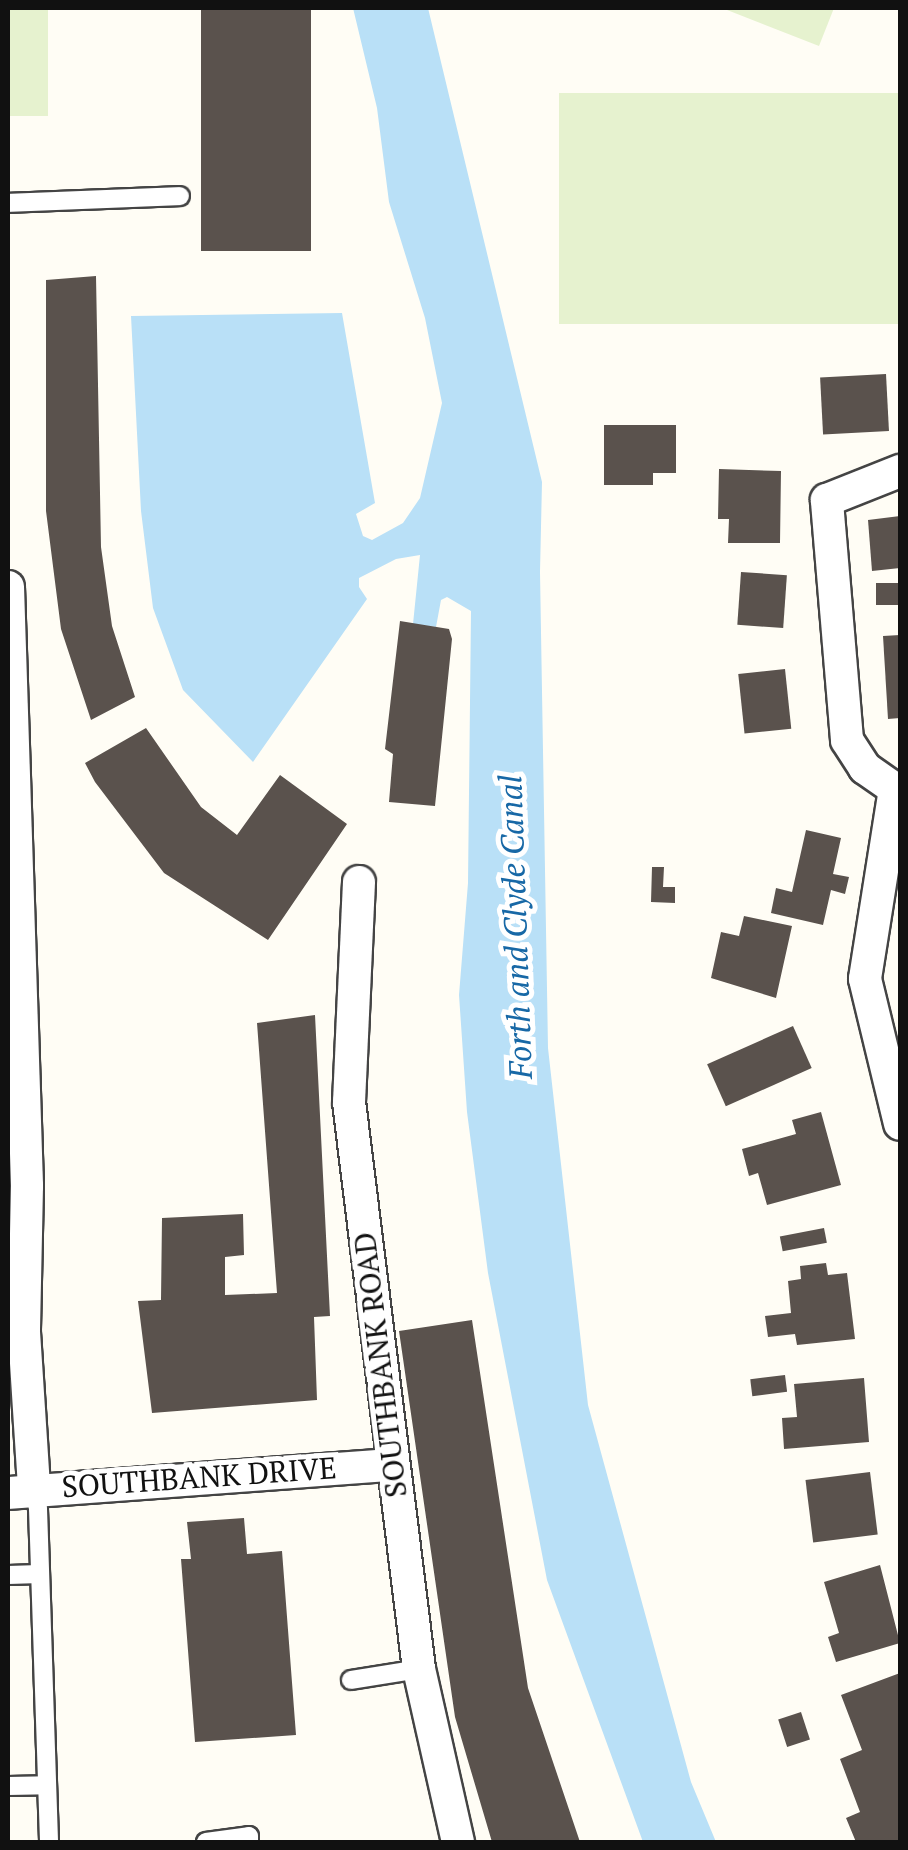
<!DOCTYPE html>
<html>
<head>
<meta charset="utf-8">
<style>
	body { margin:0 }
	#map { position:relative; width:908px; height:1850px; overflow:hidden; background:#fffdf5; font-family:"PT Serif",serif }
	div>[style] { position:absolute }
	.pitch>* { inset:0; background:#e6f2cf; transform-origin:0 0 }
	.water>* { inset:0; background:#b9e0f7 }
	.building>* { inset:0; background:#5a524d; transform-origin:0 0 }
	.roads { filter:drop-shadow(2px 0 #444) drop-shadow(-2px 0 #444) drop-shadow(0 2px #444) drop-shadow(0 -2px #444) }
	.lane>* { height:18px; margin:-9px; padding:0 9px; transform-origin:9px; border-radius:9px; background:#fff }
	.street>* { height:32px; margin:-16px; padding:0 16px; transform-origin:16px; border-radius:16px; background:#fff }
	span { translate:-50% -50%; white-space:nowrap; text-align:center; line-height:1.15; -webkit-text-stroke:10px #fff; paint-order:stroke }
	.street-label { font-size:30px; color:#111 }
	.water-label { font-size:32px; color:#1768a6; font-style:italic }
	.frame { position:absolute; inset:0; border:10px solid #111; pointer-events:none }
</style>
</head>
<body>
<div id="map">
	<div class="pitch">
		<div style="left:8px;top:8px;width:40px;height:108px"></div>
		<div style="clip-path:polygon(722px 8px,834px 8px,819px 46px)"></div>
		<div style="left:900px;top:93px;width:231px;height:341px;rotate:90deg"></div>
	</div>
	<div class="water">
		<div style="clip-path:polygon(353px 8px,428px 8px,542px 482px,540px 572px,548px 1048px,588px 1405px,691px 1782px,716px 1842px,643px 1842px,547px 1580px,488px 1273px,467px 1112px,459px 995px,468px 883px,471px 611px,447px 597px,441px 600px,436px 627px,413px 624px,420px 555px,396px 559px,359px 578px,359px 587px,367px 599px,253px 762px,183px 690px,153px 608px,141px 511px,131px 316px,342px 313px,375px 503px,356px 514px,363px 536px,372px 540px,403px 523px,420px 498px,442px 403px,425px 318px,389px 202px,377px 108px)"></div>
	</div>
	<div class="building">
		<div style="left:201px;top:8px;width:110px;height:243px"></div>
		<div style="clip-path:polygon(96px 276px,101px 547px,112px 626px,135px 697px,91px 720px,61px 629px,46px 511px,46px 280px)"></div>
		<div style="left:886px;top:374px;width:57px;height:66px;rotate:87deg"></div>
		<div style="clip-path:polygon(604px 425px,676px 425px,676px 473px,653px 473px,653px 485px,604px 485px)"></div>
		<div style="clip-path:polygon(719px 469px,781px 471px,780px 543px,728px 543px,729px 519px,718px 519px)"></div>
		<div style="clip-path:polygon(900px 516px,900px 568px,872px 571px,868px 520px)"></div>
		<div style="left:741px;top:572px;width:46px;height:53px;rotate:4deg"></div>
		<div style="left:900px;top:583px;width:22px;height:24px;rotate:90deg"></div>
		<div style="clip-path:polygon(400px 621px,449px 629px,452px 639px,435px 806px,389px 802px,393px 754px,385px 749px)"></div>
		<div style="clip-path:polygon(900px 635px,900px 718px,888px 719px,883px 636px)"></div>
		<div style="left:785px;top:669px;width:60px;height:47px;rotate:84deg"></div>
		<div style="clip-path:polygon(146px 728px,201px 807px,237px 835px,280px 775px,347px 824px,268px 940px,164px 873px,95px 782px,85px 763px)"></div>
		<div style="clip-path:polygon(806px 830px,841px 838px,833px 874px,849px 877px,845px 894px,831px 890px,823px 925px,771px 913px,776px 888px,792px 892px)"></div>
		<div style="clip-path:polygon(652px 867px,664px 867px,663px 887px,675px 887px,675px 903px,651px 902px)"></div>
		<div style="clip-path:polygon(744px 916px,792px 926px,776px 998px,711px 978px,721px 932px,739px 936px)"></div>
		<div style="clip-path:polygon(315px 1015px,330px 1316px,314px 1317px,317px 1400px,152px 1413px,138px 1301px,161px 1300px,162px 1218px,243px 1214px,244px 1255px,225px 1257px,225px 1295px,277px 1293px,257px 1023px)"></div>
		<div style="left:793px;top:1026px;width:46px;height:94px;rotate:66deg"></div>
		<div style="clip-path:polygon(821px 1112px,841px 1185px,767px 1205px,758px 1173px,749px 1176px,742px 1149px,796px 1134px,792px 1120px)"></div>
		<div style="left:824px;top:1228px;width:15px;height:45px;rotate:79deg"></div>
		<div style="clip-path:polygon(826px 1263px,828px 1275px,847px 1273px,855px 1339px,797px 1345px,795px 1334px,768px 1337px,765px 1316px,791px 1313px,788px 1281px,801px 1279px,800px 1266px)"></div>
		<div style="clip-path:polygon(472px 1320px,528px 1688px,580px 1842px,492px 1842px,455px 1717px,399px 1331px)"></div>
		<div style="left:785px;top:1375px;width:17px;height:35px;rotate:83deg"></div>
		<div style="clip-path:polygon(864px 1378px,869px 1442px,784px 1449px,782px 1418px,797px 1417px,794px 1384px)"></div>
		<div style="left:870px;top:1472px;width:63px;height:65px;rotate:83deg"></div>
		<div style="clip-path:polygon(244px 1518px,247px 1554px,282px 1551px,296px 1735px,195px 1742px,181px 1559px,191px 1559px,187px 1522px)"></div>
		<div style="clip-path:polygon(880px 1565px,900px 1643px,836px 1662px,828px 1637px,839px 1633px,824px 1582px)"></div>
		<div style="clip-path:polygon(900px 1673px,900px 1842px,856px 1842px,846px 1818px,860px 1812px,840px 1759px,862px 1750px,841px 1695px)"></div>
		<div style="left:801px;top:1712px;width:29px;height:24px;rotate:72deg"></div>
	</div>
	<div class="roads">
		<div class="lane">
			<div style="left:8px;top:203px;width:172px;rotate:-2.3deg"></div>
			<div style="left:34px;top:1488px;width:21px;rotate:79deg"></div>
			<div style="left:38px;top:1509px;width:333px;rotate:88.1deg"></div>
			<div style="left:8px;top:1575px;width:32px;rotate:-2deg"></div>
			<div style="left:351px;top:1680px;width:69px;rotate:-9.2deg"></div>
			<div style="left:8px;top:1786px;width:39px;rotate:-1deg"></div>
			<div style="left:206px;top:1842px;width:43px;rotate:-7.9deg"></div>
			<div style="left:249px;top:1836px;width:6px;rotate:90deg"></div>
		</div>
		<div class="street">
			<div style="left:8px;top:587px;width:599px;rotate:88.18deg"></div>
			<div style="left:27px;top:1186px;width:146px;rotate:91.2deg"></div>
			<div style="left:24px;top:1332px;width:156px;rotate:86.3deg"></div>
			<div style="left:895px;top:789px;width:37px;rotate:-145deg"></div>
			<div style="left:865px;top:768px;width:33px;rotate:-123deg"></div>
			<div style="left:847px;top:740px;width:241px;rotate:-94.8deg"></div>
			<div style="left:827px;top:500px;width:79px;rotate:-21.7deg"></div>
			<div style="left:895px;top:789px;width:192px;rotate:99deg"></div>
			<div style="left:865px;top:979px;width:149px;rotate:76.4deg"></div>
			<div style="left:359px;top:882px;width:220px;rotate:92.6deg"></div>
			<div style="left:349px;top:1102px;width:571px;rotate:82.96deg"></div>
			<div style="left:419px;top:1669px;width:177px;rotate:77.3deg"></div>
			<div style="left:8px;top:1493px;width:385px;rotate:-4.2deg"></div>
		</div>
	</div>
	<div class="street-label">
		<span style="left:380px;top:1365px;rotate:-97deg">SOUTHBANK ROAD</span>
		<span style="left:199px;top:1477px;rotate:-4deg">SOUTHBANK DRIVE</span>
	</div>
	<div class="water-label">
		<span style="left:515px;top:927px;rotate:-92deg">Forth and Clyde Canal</span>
	</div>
	<div class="frame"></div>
</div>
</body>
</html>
